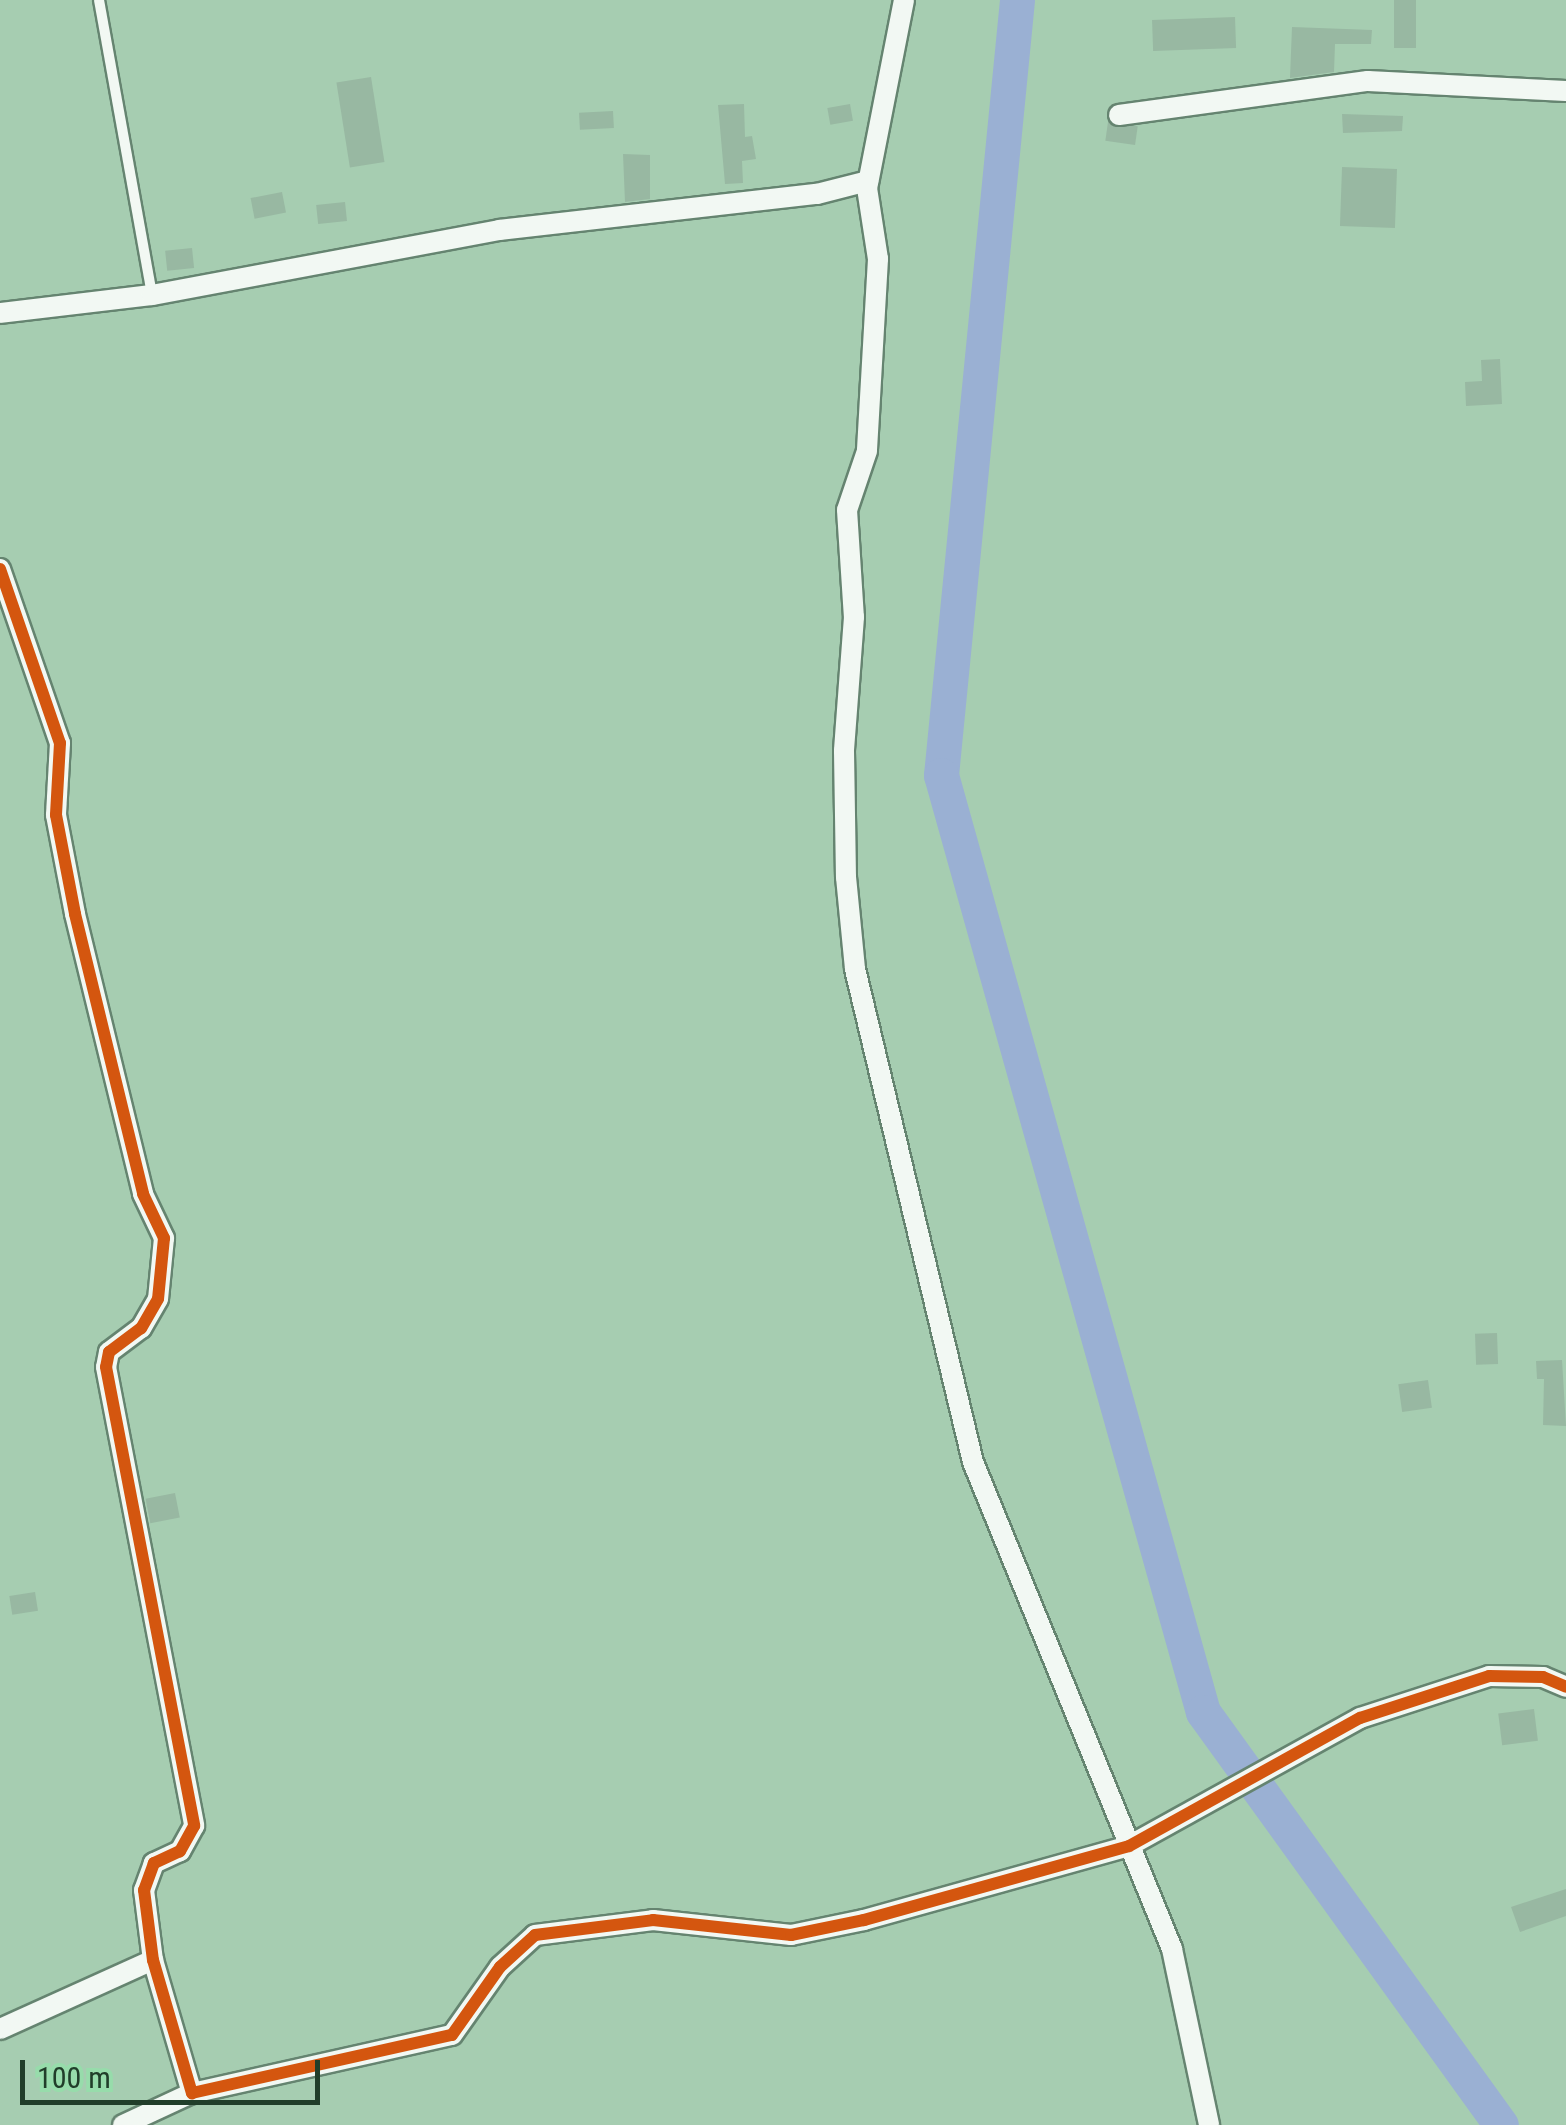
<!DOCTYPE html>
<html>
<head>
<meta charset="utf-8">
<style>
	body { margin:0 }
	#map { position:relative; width:1566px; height:2125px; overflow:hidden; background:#a6cdb1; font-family:"Roboto Condensed",sans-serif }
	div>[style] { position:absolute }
	.river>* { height:35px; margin:-17.5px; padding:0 17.5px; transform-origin:17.5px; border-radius:17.5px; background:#9ab0d3 }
	.building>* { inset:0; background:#98b8a2; transform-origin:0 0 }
	.roads { filter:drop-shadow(2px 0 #658470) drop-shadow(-2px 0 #658470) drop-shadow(0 2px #658470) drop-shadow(0 -2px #658470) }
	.service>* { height:10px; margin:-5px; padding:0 5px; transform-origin:5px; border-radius:5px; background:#f2f8f3 }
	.minor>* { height:20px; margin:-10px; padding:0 10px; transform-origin:10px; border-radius:10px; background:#f2f8f3 }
	.cycleway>* { height:12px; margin:-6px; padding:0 6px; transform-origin:6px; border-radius:6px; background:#d4560f }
	span { translate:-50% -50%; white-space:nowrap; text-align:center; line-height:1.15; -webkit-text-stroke:10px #97dcab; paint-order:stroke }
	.scale { position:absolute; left:20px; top:2060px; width:300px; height:45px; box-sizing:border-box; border:5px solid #213e2a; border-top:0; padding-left:12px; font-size:30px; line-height:35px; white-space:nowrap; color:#213e2a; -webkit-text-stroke:8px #97dcab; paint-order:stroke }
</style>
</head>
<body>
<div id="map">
	<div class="river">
		<div style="left:1017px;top:0;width:779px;rotate:95.6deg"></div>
		<div style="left:941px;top:775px;width:973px;rotate:74.38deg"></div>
		<div style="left:1203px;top:1712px;width:509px;rotate:54.19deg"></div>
	</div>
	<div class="building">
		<div style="left:1394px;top:0;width:22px;height:48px"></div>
		<div style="left:1235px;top:17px;width:31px;height:83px;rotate:88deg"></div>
		<div style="clip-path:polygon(1292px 27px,1372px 30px,1371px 44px,1335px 44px,1334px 72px,1290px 78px)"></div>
		<div style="left:371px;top:77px;width:86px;height:35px;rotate:81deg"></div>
		<div style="clip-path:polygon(744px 104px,745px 137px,752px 136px,756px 159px,742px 161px,743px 183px,725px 184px,718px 105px)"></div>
		<div style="left:850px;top:104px;width:17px;height:23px;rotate:80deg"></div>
		<div style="left:613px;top:111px;width:17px;height:34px;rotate:87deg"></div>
		<div style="clip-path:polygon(1342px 114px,1403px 116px,1402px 131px,1343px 133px)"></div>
		<div style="left:1108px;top:122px;width:30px;height:19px;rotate:8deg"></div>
		<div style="clip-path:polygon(623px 154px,650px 155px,650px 199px,625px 202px)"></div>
		<div style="left:1397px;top:169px;width:59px;height:55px;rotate:92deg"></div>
		<div style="left:282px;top:192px;width:21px;height:32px;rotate:79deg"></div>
		<div style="left:345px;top:202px;width:19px;height:29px;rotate:84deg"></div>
		<div style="left:192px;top:248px;width:20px;height:27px;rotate:84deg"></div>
		<div style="clip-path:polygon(1500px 359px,1502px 404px,1466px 406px,1465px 382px,1482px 381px,1481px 360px)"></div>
		<div style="left:1497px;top:1333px;width:31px;height:22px;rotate:88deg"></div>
		<div style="clip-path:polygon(1562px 1360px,1566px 1426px,1543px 1425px,1544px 1379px,1537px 1379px,1536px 1361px)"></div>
		<div style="left:1428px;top:1380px;width:28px;height:30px;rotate:82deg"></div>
		<div style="left:175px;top:1493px;width:25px;height:30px;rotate:79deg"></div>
		<div style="left:35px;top:1592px;width:19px;height:26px;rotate:81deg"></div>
		<div style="left:1534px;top:1709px;width:32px;height:36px;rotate:83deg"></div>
		<div style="clip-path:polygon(1566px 1889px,1566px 1916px,1520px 1932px,1511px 1907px)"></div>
	</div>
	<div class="roads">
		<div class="service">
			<div style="left:99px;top:0;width:299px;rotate:79.8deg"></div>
		</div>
		<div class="minor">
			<div style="left:904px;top:0;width:192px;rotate:101.1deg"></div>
			<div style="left:867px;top:188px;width:72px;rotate:81.2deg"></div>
			<div style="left:878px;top:259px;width:192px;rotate:93.3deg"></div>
			<div style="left:867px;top:451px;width:62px;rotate:108.7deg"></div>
			<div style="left:847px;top:510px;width:107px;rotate:86.3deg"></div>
			<div style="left:854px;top:617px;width:134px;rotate:94.3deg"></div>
			<div style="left:844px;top:751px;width:126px;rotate:89.1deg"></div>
			<div style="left:846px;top:877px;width:92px;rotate:84.4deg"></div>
			<div style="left:855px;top:969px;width:507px;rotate:76.54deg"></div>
			<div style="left:973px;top:1462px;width:526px;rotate:67.77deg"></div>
			<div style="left:1172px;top:1949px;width:180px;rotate:78.1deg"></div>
			<div style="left:1119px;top:115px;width:251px;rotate:-7.8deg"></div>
			<div style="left:1368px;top:81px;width:198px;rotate:2.9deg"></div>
			<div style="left:0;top:313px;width:153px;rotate:-6.8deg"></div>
			<div style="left:152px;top:295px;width:353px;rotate:-10.6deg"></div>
			<div style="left:499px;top:230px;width:320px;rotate:-6.5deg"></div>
			<div style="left:817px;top:194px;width:53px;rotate:-14.3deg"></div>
			<div style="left:0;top:569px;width:184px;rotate:71deg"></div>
			<div style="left:60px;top:743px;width:72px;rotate:93.2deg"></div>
			<div style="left:56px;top:815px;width:101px;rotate:79.1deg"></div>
			<div style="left:75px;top:914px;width:288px;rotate:76.3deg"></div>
			<div style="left:143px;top:1194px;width:49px;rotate:64.5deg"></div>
			<div style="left:164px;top:1238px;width:61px;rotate:95.6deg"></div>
			<div style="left:158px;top:1299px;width:34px;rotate:120deg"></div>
			<div style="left:141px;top:1328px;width:40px;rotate:143deg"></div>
			<div style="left:109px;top:1352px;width:15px;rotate:101deg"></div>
			<div style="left:106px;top:1367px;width:467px;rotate:79.1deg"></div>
			<div style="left:194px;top:1826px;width:29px;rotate:119deg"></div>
			<div style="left:180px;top:1851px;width:29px;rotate:155deg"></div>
			<div style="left:154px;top:1863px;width:29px;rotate:110deg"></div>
			<div style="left:144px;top:1890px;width:71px;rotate:82.7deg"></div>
			<div style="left:153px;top:1960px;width:139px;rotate:73.7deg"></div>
			<div style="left:192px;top:2093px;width:266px;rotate:-12.6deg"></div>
			<div style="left:452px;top:2035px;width:83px;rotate:-54.8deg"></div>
			<div style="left:500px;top:1967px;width:47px;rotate:-42.4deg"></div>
			<div style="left:535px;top:1935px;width:119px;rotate:-7.2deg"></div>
			<div style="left:653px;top:1920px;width:139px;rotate:6.2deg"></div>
			<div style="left:791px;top:1935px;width:75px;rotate:-11.6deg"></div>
			<div style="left:864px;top:1920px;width:275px;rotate:-15.6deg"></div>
			<div style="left:1129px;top:1846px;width:264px;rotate:-29deg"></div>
			<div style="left:1360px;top:1718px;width:136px;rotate:-18deg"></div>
			<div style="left:1489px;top:1676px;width:54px;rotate:1.1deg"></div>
			<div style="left:1543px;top:1677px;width:25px;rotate:23deg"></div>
			<div style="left:0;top:2029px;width:168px;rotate:-24.3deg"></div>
			<div style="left:123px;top:2125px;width:76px;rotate:-24.9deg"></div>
		</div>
	</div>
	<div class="cycleway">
		<div style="left:0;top:569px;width:184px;rotate:71deg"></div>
		<div style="left:60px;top:743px;width:72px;rotate:93.2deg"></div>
		<div style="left:56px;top:815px;width:101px;rotate:79.1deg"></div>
		<div style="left:75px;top:914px;width:288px;rotate:76.3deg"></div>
		<div style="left:143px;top:1194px;width:49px;rotate:64.5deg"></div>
		<div style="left:164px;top:1238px;width:61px;rotate:95.6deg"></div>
		<div style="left:158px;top:1299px;width:34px;rotate:120deg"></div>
		<div style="left:141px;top:1328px;width:40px;rotate:143deg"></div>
		<div style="left:109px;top:1352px;width:15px;rotate:101deg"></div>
		<div style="left:106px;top:1367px;width:467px;rotate:79.1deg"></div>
		<div style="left:194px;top:1826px;width:29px;rotate:119deg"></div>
		<div style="left:180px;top:1851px;width:29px;rotate:155deg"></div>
		<div style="left:154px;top:1863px;width:29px;rotate:110deg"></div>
		<div style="left:144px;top:1890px;width:71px;rotate:82.7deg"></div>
		<div style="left:153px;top:1960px;width:139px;rotate:73.7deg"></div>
		<div style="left:192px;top:2093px;width:266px;rotate:-12.6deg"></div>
		<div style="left:452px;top:2035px;width:83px;rotate:-54.8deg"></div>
		<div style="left:500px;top:1967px;width:47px;rotate:-42.4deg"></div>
		<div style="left:535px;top:1935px;width:119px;rotate:-7.2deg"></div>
		<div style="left:653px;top:1920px;width:139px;rotate:6.2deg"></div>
		<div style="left:791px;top:1935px;width:75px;rotate:-11.6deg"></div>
		<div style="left:864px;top:1920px;width:275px;rotate:-15.6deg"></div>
		<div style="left:1129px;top:1846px;width:264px;rotate:-29deg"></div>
		<div style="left:1360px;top:1718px;width:136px;rotate:-18deg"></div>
		<div style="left:1489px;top:1676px;width:54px;rotate:1.1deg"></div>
		<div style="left:1543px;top:1677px;width:25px;rotate:23deg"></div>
	</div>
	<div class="scale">100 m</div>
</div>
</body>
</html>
